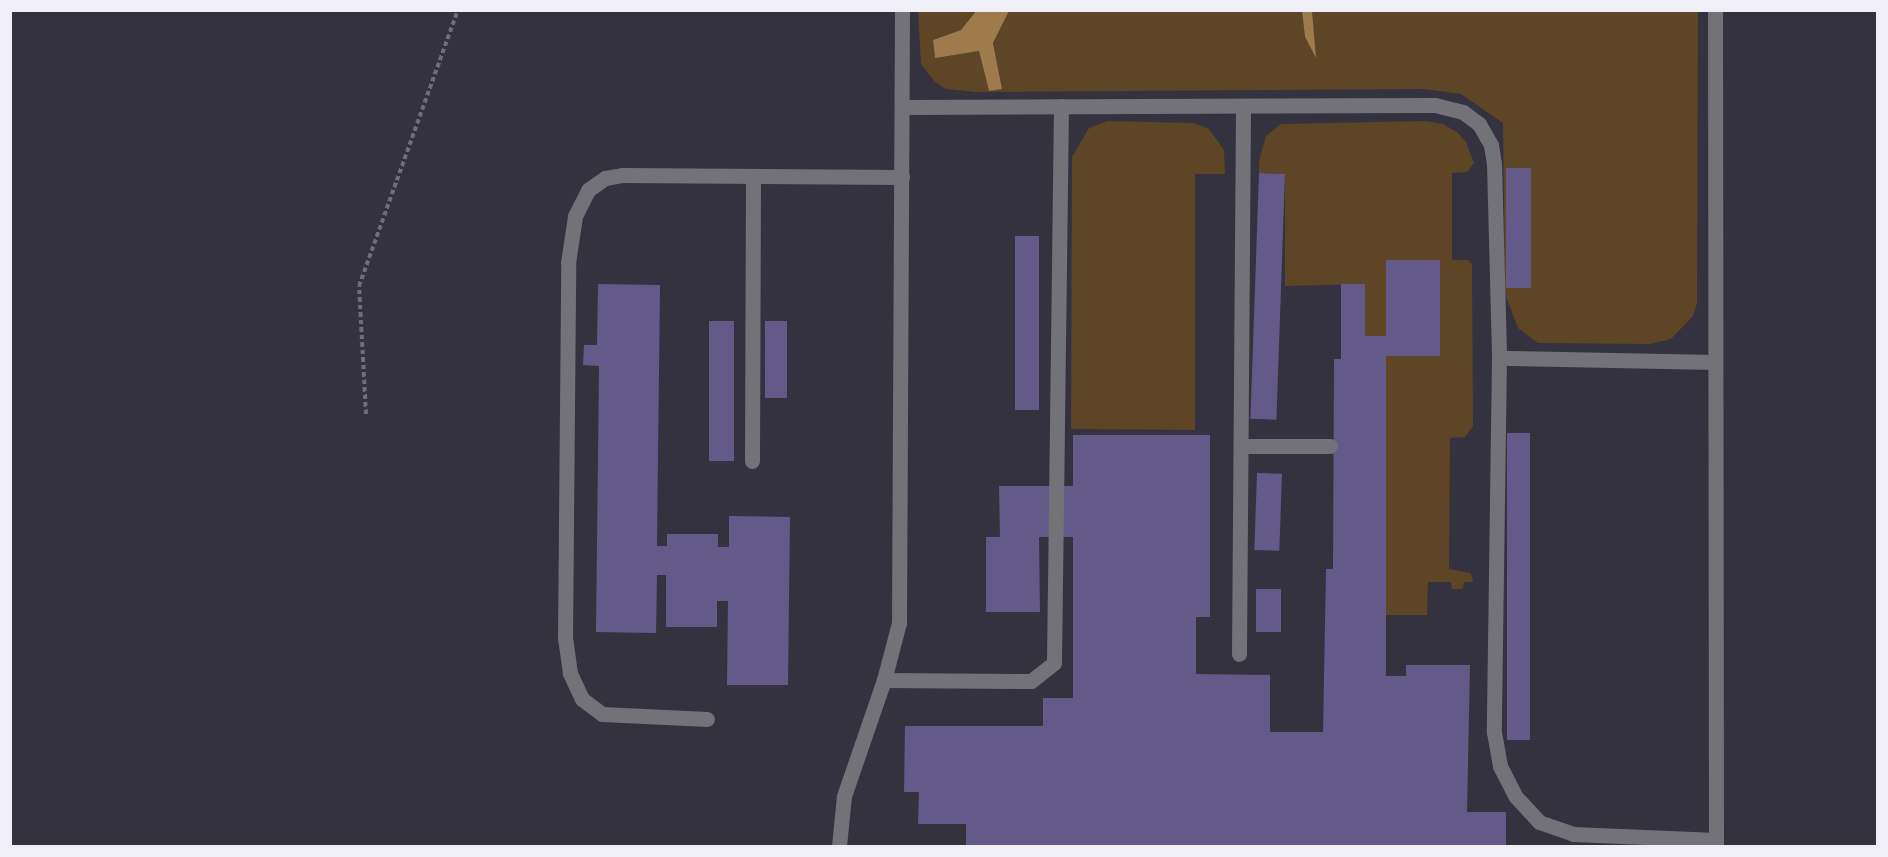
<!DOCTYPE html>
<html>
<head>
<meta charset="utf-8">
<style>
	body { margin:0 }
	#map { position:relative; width:1888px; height:857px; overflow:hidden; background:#34323f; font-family:"Varela Round",sans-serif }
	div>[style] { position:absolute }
	.green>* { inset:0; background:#5d4526 }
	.water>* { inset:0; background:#9f7a4d }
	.building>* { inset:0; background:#635a8a; transform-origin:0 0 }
	.path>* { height:4px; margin-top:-2px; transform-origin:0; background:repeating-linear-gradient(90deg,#706e7a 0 4.5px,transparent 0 7.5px) }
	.minor>* { height:15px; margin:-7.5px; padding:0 7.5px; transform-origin:7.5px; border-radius:7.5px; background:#737279 }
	span { translate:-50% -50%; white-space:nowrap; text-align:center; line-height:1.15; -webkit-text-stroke:5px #34323f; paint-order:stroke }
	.frame { position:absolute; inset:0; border:12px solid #f0eff8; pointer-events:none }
</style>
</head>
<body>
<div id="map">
	<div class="green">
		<div style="clip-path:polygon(918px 11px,976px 11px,961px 30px,933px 40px,935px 57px,979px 51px,989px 91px,1002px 89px,993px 43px,1009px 11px,1302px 11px,1305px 37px,1315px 56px,1312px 11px,1698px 11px,1697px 303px,1693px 316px,1671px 339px,1650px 344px,1538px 343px,1518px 328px,1505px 294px,1503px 123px,1461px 94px,1424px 89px,975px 92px,946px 89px,935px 82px,921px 64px)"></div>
		<div style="clip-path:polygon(1107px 121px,1194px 123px,1209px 129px,1224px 150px,1225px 174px,1195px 174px,1195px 430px,1071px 429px,1072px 157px,1089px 128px)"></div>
		<div style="clip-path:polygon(1425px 121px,1443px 124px,1457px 132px,1466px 142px,1474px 163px,1467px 172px,1452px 173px,1452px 260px,1468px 260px,1472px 264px,1473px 426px,1465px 437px,1450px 438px,1449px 569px,1471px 573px,1473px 582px,1464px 582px,1463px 589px,1452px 589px,1451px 582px,1428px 582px,1427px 615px,1386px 615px,1386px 356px,1440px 356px,1440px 260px,1387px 260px,1386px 336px,1365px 336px,1365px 284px,1285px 286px,1285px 174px,1259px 173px,1259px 161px,1266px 136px,1281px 124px)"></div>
	</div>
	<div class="water">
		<div style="clip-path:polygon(976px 11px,1009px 11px,993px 43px,1002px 89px,989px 91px,979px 51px,935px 58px,933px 40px,961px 30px)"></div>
		<div style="clip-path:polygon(1302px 11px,1312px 11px,1316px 58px,1305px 37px)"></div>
	</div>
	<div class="building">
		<div style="left:1506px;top:168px;width:25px;height:120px"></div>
		<div style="left:1259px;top:173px;width:26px;height:246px;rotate:2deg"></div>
		<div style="left:1015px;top:236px;width:24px;height:174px"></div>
		<div style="clip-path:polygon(1386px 260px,1440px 260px,1440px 356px,1386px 356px,1386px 676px,1406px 676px,1406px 665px,1470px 665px,1467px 812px,1506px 812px,1506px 846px,966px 846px,966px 824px,918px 824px,919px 792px,904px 792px,905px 726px,1043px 726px,1043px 698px,1073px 698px,1073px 537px,1039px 537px,1040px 612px,986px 612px,986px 537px,1000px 537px,999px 486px,1073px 486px,1073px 435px,1210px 435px,1210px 617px,1196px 617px,1196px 674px,1270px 675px,1270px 732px,1323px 732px,1326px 569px,1333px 569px,1334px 359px,1341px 359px,1341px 284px,1365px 284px,1365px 336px,1386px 336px)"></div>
		<div style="clip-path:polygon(598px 284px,660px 285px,657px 546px,667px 546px,667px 534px,718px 534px,718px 547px,729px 547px,729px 516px,790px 517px,788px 685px,727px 685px,728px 601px,717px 601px,717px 627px,666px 627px,666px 575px,657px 575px,656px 633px,596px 632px,599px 366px,583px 365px,584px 345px,597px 345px)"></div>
		<div style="left:709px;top:321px;width:25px;height:140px"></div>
		<div style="left:765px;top:321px;width:22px;height:77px"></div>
		<div style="left:1507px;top:433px;width:23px;height:307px"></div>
		<div style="left:1257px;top:473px;width:25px;height:77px;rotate:2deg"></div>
		<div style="left:1256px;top:589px;width:25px;height:43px"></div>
	</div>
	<div class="path">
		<div style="left:366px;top:414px;width:128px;rotate:-93.1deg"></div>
		<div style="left:359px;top:286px;width:293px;rotate:-70.3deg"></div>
	</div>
	<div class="minor">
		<div style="left:1715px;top:10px;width:836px;rotate:89.93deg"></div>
		<div style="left:903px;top:107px;width:532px;rotate:-0.22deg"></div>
		<div style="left:1435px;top:105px;width:29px;rotate:14deg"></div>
		<div style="left:1463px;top:112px;width:20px;rotate:37deg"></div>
		<div style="left:1479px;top:124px;width:24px;rotate:60deg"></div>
		<div style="left:1491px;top:145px;width:18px;rotate:81deg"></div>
		<div style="left:1494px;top:163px;width:195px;rotate:88.5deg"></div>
		<div style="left:1715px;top:362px;width:216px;rotate:-178.9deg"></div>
		<div style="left:1499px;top:358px;width:374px;rotate:90.8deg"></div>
		<div style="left:1494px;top:732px;width:35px;rotate:80deg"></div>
		<div style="left:1500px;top:766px;width:35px;rotate:63deg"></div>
		<div style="left:1516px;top:797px;width:34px;rotate:47deg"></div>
		<div style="left:1539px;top:822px;width:36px;rotate:19deg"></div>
		<div style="left:1573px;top:834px;width:143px;rotate:2.4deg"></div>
		<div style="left:1241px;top:446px;width:89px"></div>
		<div style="left:752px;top:461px;width:285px;rotate:-89.8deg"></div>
		<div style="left:1239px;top:654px;width:548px;rotate:-89.58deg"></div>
		<div style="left:884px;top:680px;width:147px;rotate:0.4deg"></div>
		<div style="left:1031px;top:681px;width:29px;rotate:-38deg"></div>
		<div style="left:1054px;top:663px;width:557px;rotate:-89.28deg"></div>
		<div style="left:707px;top:719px;width:105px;rotate:-177.3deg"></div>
		<div style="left:602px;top:714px;width:25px;rotate:-143deg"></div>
		<div style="left:582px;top:699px;width:29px;rotate:-115deg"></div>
		<div style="left:570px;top:673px;width:35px;rotate:-98deg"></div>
		<div style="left:565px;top:638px;width:375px;rotate:-89.5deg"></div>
		<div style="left:568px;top:263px;width:48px;rotate:-81.5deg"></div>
		<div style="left:575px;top:216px;width:29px;rotate:-63deg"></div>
		<div style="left:588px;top:190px;width:21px;rotate:-35deg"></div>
		<div style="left:605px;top:178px;width:17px;rotate:-10deg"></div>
		<div style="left:622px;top:175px;width:280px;rotate:0.4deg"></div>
		<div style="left:839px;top:846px;width:50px;rotate:-84.3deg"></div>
		<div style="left:844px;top:796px;width:123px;rotate:-71deg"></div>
		<div style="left:884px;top:680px;width:59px;rotate:-75.3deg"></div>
		<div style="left:899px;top:623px;width:613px;rotate:-89.72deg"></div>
	</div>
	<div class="frame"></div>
</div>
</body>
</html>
